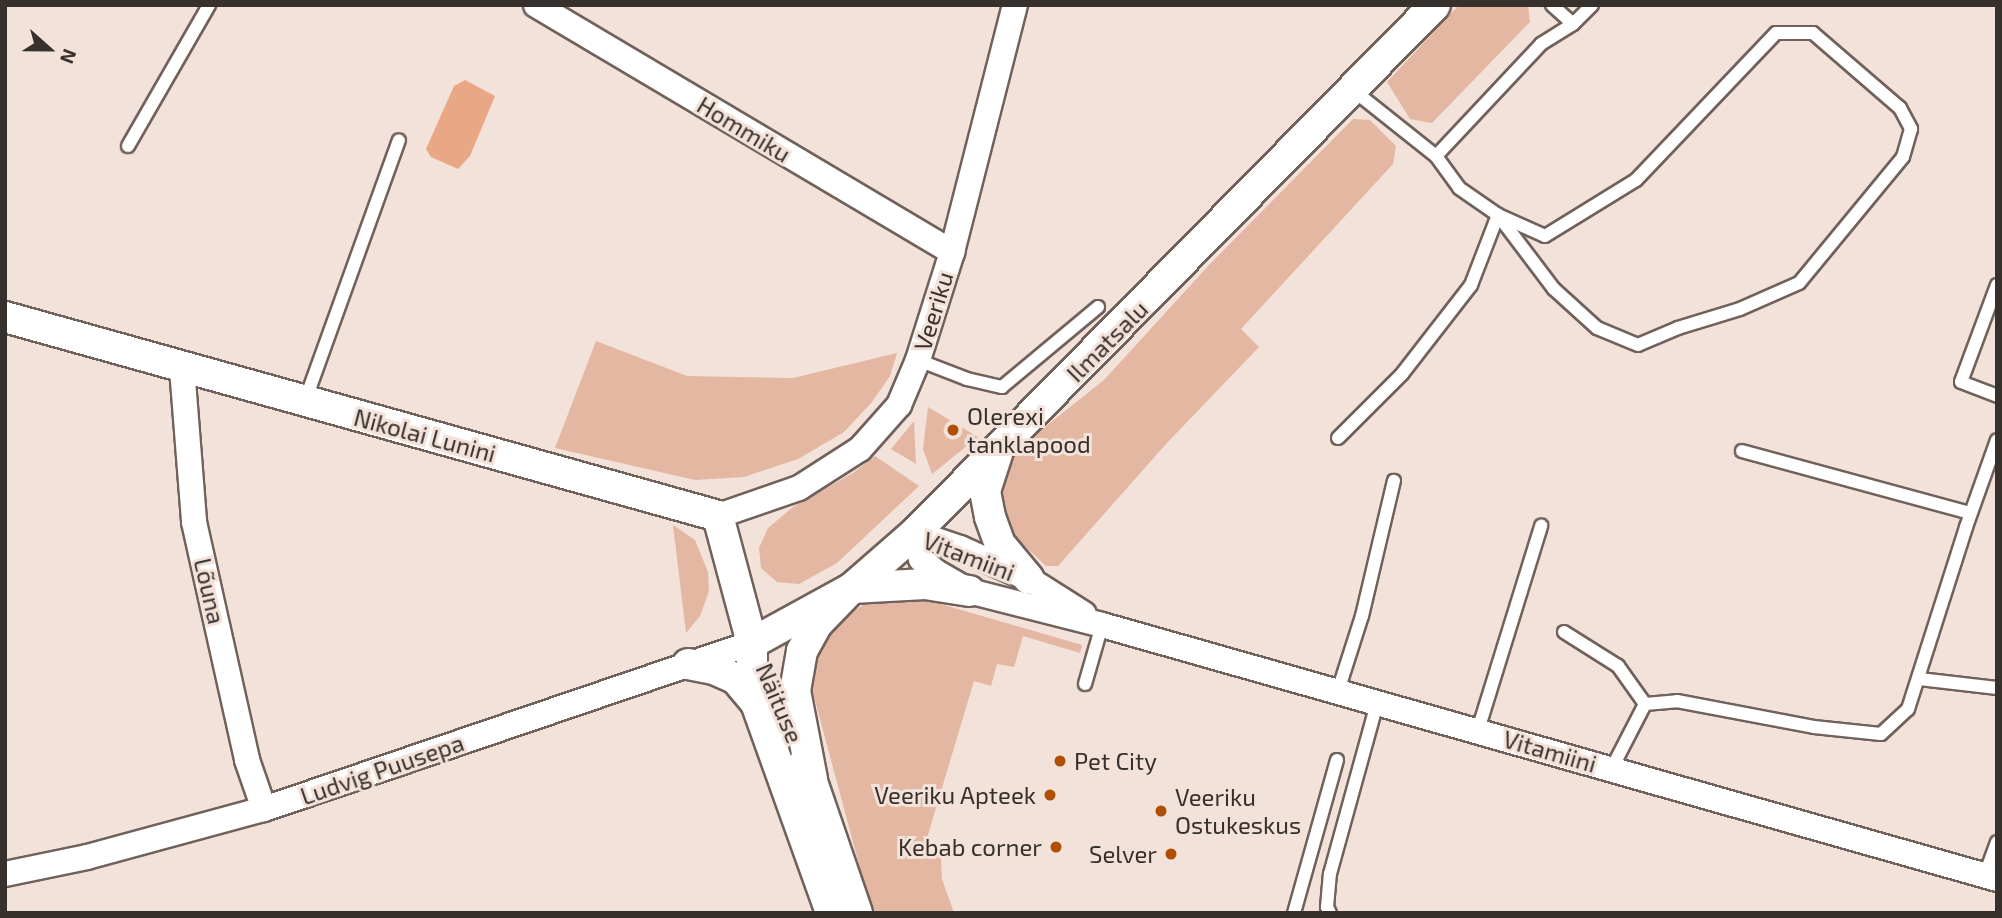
<!DOCTYPE html>
<html>
<head>
<meta charset="utf-8">
<style>
	body { margin:0 }
	#map { position:relative; width:2002px; height:918px; overflow:hidden; background:#f2e2da; font-family:"Exo 2",sans-serif }
	div>[style] { position:absolute }
	.green>* { inset:0; background:#e3b7a1 }
	.water>* { inset:0; background:#e8a886 }
	.roads { filter:drop-shadow(2px 0 #70625b) drop-shadow(-2px 0 #70625b) drop-shadow(0 2px #70625b) drop-shadow(0 -2px #70625b) }
	.service>* { height:12px; margin:-6px; padding:0 6px; transform-origin:6px; border-radius:6px; background:#fff }
	.minor>* { height:24px; margin:-12px; padding:0 12px; transform-origin:12px; border-radius:12px; background:#fff }
	.tertiary>* { height:30px; margin:-15px; padding:0 15px; transform-origin:15px; border-radius:15px; background:#fff }
	.dots>* { width:19px; height:19px; translate:-50% -50%; box-sizing:border-box; border:4px solid #f2e2da; border-radius:50% }
	span { translate:-50% -50%; white-space:nowrap; text-align:center; line-height:1.15; -webkit-text-stroke:6px #f2e2da; paint-order:stroke }
	.street-label { font-size:24px; color:#37312e }
	.poi-label { font-size:24px; color:#37312e }
	.left { translate:0 -50%; text-align:left }
	.right { translate:-100% -50%; text-align:right }
	.frame { position:absolute; inset:0; border:7px solid #37312e; pointer-events:none }
	.north { position:absolute; left:14px; top:14px; width:70px; height:70px; -webkit-text-stroke:5px #f2e2da; paint-order:stroke; rotate:111deg; font-size:19px; font-weight:700; line-height:28px; text-align:center; color:#37312e }
	.north::after { content:''; display:block; margin:auto; width:24px; height:32px; background:#37312e; clip-path:polygon(50% 0,100% 100%,50% 72%,0 100%) }
</style>
</head>
<body>
<div id="map">
	<div class="green">
		<div style="clip-path:polygon(1459px 5px,1528px 5px,1530px 22px,1432px 123px,1410px 119px,1387px 82px)"></div>
		<div style="clip-path:polygon(1353px 119px,1370px 120px,1396px 146px,1393px 164px,1241px 329px,1259px 347px,1166px 444px,1058px 566px,1046px 566px,1012px 534px,996px 495px,1005px 465px,1036px 434px,1104px 380px,1209px 265px)"></div>
		<div style="clip-path:polygon(596px 341px,687px 376px,793px 378px,897px 353px,890px 376px,872px 402px,844px 432px,798px 459px,744px 477px,695px 480px,555px 448px)"></div>
		<div style="clip-path:polygon(928px 407px,978px 437px,932px 474px,923px 449px)"></div>
		<div style="clip-path:polygon(914px 421px,916px 464px,891px 449px)"></div>
		<div style="clip-path:polygon(875px 456px,919px 486px,837px 563px,799px 584px,777px 582px,761px 568px,759px 548px,768px 528px,793px 507px,853px 473px)"></div>
		<div style="clip-path:polygon(673px 525px,695px 540px,708px 572px,709px 591px,700px 616px,686px 633px)"></div>
		<div style="clip-path:polygon(913px 596px,1082px 645px,1080px 653px,1023px 636px,1014px 667px,997px 664px,991px 686px,974px 681px,924px 848px,941px 858px,942px 879px,954px 913px,872px 913px,809px 678px,814px 654px,835px 624px,869px 601px)"></div>
	</div>
	<div class="water">
		<div style="clip-path:polygon(465px 80px,495px 96px,470px 156px,458px 169px,431px 157px,426px 149px,454px 86px)"></div>
	</div>
	<div class="roads">
		<div class="service">
			<div style="left:1552px;top:5px;width:28px;rotate:42deg"></div>
			<div style="left:1353px;top:90px;width:106px;rotate:38.5deg"></div>
			<div style="left:1436px;top:156px;width:154px;rotate:-46.8deg"></div>
			<div style="left:1541px;top:44px;width:38px;rotate:-32deg"></div>
			<div style="left:1573px;top:24px;width:27px;rotate:-45deg"></div>
			<div style="left:128px;top:146px;width:163px;rotate:-60.1deg"></div>
			<div style="left:1436px;top:156px;width:39px;rotate:54deg"></div>
			<div style="left:1459px;top:188px;width:47px;rotate:34.7deg"></div>
			<div style="left:1498px;top:215px;width:51px;rotate:24.1deg"></div>
			<div style="left:1545px;top:236px;width:107px;rotate:-31.6deg"></div>
			<div style="left:1636px;top:180px;width:203px;rotate:-46.4deg"></div>
			<div style="left:1776px;top:33px;width:37px"></div>
			<div style="left:1813px;top:33px;width:115px;rotate:40.8deg"></div>
			<div style="left:1900px;top:108px;width:24px;rotate:62deg"></div>
			<div style="left:1911px;top:129px;width:29px;rotate:106deg"></div>
			<div style="left:1903px;top:157px;width:163px;rotate:129.5deg"></div>
			<div style="left:1799px;top:283px;width:64px;rotate:156.2deg"></div>
			<div style="left:1740px;top:309px;width:65px;rotate:163deg"></div>
			<div style="left:1678px;top:328px;width:43px;rotate:157deg"></div>
			<div style="left:1638px;top:345px;width:44px;rotate:-157.5deg"></div>
			<div style="left:1597px;top:328px;width:58px;rotate:-137.8deg"></div>
			<div style="left:1554px;top:289px;width:93px;rotate:-127.1deg"></div>
			<div style="left:1997px;top:285px;width:103px;rotate:110.4deg"></div>
			<div style="left:1961px;top:382px;width:39px;rotate:21deg"></div>
			<div style="left:918px;top:360px;width:53px;rotate:21.2deg"></div>
			<div style="left:967px;top:379px;width:36px;rotate:13deg"></div>
			<div style="left:1002px;top:387px;width:125px;rotate:-39.8deg"></div>
			<div style="left:305px;top:401px;width:277px;rotate:-70.2deg"></div>
			<div style="left:1338px;top:438px;width:91px;rotate:-45deg"></div>
			<div style="left:1402px;top:374px;width:113px;rotate:-52.2deg"></div>
			<div style="left:1471px;top:285px;width:75px;rotate:-68.9deg"></div>
			<div style="left:1742px;top:451px;width:236px;rotate:15.2deg"></div>
			<div style="left:1564px;top:632px;width:64px;rotate:32.2deg"></div>
			<div style="left:1618px;top:666px;width:47px;rotate:54.6deg"></div>
			<div style="left:1919px;top:679px;width:79px;rotate:6.6deg"></div>
			<div style="left:1085px;top:684px;width:61px;rotate:-73.9deg"></div>
			<div style="left:1338px;top:691px;width:79px;rotate:-72.3deg"></div>
			<div style="left:1362px;top:616px;width:139px;rotate:-76.7deg"></div>
			<div style="left:1478px;top:730px;width:214px;rotate:-72.8deg"></div>
			<div style="left:1612px;top:768px;width:72px;rotate:-62.7deg"></div>
			<div style="left:1645px;top:704px;width:32px;rotate:-5deg"></div>
			<div style="left:1677px;top:701px;width:139px;rotate:10.7deg"></div>
			<div style="left:1814px;top:727px;width:67px;rotate:6deg"></div>
			<div style="left:1881px;top:734px;width:37px;rotate:-43deg"></div>
			<div style="left:1908px;top:709px;width:191px;rotate:-72.3deg"></div>
			<div style="left:1966px;top:527px;width:92px;rotate:-70.4deg"></div>
			<div style="left:1985px;top:875px;width:35px;rotate:-70deg"></div>
			<div style="left:1294px;top:913px;width:159px;rotate:-74.3deg"></div>
			<div style="left:1330px;top:913px;width:7px;rotate:-117deg"></div>
			<div style="left:1327px;top:907px;width:33px;rotate:-85deg"></div>
			<div style="left:1330px;top:874px;width:177px;rotate:-74.6deg"></div>
		</div>
		<div class="minor">
			<div style="left:536px;top:5px;width:484px;rotate:30.7deg"></div>
			<div style="left:182px;top:368px;width:154px;rotate:85.5deg"></div>
			<div style="left:194px;top:522px;width:244px;rotate:77.4deg"></div>
			<div style="left:247px;top:760px;width:52px;rotate:70.9deg"></div>
			<div style="left:718px;top:516px;width:86px;rotate:-19.1deg"></div>
			<div style="left:799px;top:488px;width:72px;rotate:-32.6deg"></div>
			<div style="left:860px;top:449px;width:59px;rotate:-48.4deg"></div>
			<div style="left:899px;top:405px;width:49px;rotate:-67.1deg"></div>
			<div style="left:918px;top:360px;width:113px;rotate:-72.5deg"></div>
			<div style="left:952px;top:252px;width:255px;rotate:-75.7deg"></div>
			<div style="left:915px;top:533px;width:27px;rotate:77deg"></div>
			<div style="left:921px;top:559px;width:20px;rotate:41deg"></div>
			<div style="left:936px;top:572px;width:38px;rotate:30deg"></div>
			<div style="left:969px;top:591px;width:137px;rotate:14.3deg"></div>
			<div style="left:1102px;top:625px;width:930px;rotate:15.84deg"></div>
			<div style="left:915px;top:533px;width:47px;rotate:18.4deg"></div>
			<div style="left:960px;top:548px;width:76px;rotate:24.2deg"></div>
			<div style="left:1029px;top:579px;width:65px;rotate:32.5deg"></div>
			<div style="left:5px;top:874px;width:84px;rotate:-11.7deg"></div>
			<div style="left:87px;top:857px;width:183px;rotate:-15.2deg"></div>
			<div style="left:264px;top:809px;width:515px;rotate:-18.79deg"></div>
		</div>
		<div class="tertiary">
			<div style="left:5px;top:317px;width:740px;rotate:15.59deg"></div>
			<div style="left:718px;top:516px;width:131px;rotate:75deg"></div>
			<div style="left:752px;top:643px;width:38px;rotate:90deg"></div>
			<div style="left:752px;top:681px;width:22px;rotate:80deg"></div>
			<div style="left:756px;top:703px;width:223px;rotate:70.3deg"></div>
			<div style="left:997px;top:454px;width:39px;rotate:108deg"></div>
			<div style="left:985px;top:491px;width:26px;rotate:79deg"></div>
			<div style="left:990px;top:517px;width:29px;rotate:70deg"></div>
			<div style="left:1000px;top:544px;width:45px;rotate:50.4deg"></div>
			<div style="left:752px;top:643px;width:114px;rotate:-28.8deg"></div>
			<div style="left:852px;top:588px;width:84px;rotate:-41.1deg"></div>
			<div style="left:915px;top:533px;width:741px;rotate:-45.44deg"></div>
			<div style="left:688px;top:664px;width:26px;rotate:11deg"></div>
			<div style="left:714px;top:669px;width:24px;rotate:24deg"></div>
			<div style="left:736px;top:679px;width:31px;rotate:50deg"></div>
			<div style="left:805px;top:761px;width:161px;rotate:71.1deg"></div>
			<div style="left:812px;top:779px;width:90px;rotate:-100.9deg"></div>
			<div style="left:795px;top:691px;width:41px;rotate:-80.1deg"></div>
			<div style="left:802px;top:651px;width:31px;rotate:-61deg"></div>
			<div style="left:817px;top:624px;width:50px;rotate:-45.8deg"></div>
			<div style="left:852px;top:588px;width:73px;rotate:-3.1deg"></div>
			<div style="left:925px;top:584px;width:45px;rotate:9deg"></div>
		</div>
	</div>
	<div class="dots">
		<div style="left:953px;top:430px;background:#af4f04"></div>
		<div style="left:1060px;top:761px;background:#af4f04"></div>
		<div style="left:1050px;top:795px;background:#af4f04"></div>
		<div style="left:1161px;top:811px;background:#af4f04"></div>
		<div style="left:1056px;top:847px;background:#af4f04"></div>
		<div style="left:1171px;top:854px;background:#af4f04"></div>
	</div>
	<div class="street-label">
		<span style="left:744px;top:129px;rotate:31deg">Hommiku</span>
		<span style="left:933px;top:311px;rotate:-73deg">Veeriku</span>
		<span style="left:1107px;top:341px;rotate:-45deg">Ilmatsalu</span>
		<span style="left:425px;top:435px;rotate:15deg">Nikolai Lunini</span>
		<span style="left:969px;top:556px;rotate:21deg">Vitamiini</span>
		<span style="left:210px;top:591px;rotate:77deg">Lõuna</span>
		<span style="left:780px;top:703px;rotate:67deg">Näituse</span>
		<span style="left:1550px;top:751px;rotate:16deg">Vitamiini</span>
		<span style="left:382px;top:769px;rotate:-19deg">Ludvig Puusepa</span>
	</div>
	<div class="poi-label">
		<span class="left" style="left:967px;top:430px">Olerexi<br>tanklapood</span>
		<span class="left" style="left:1074px;top:761px">Pet City</span>
		<span class="right" style="left:1036px;top:795px">Veeriku Apteek</span>
		<span class="left" style="left:1175px;top:811px">Veeriku<br>Ostukeskus</span>
		<span class="right" style="left:1042px;top:847px">Kebab corner</span>
		<span class="right" style="left:1157px;top:854px">Selver</span>
	</div>
	<div class="frame"></div>
	<div class="north">N</div>
</div>
</body>
</html>
